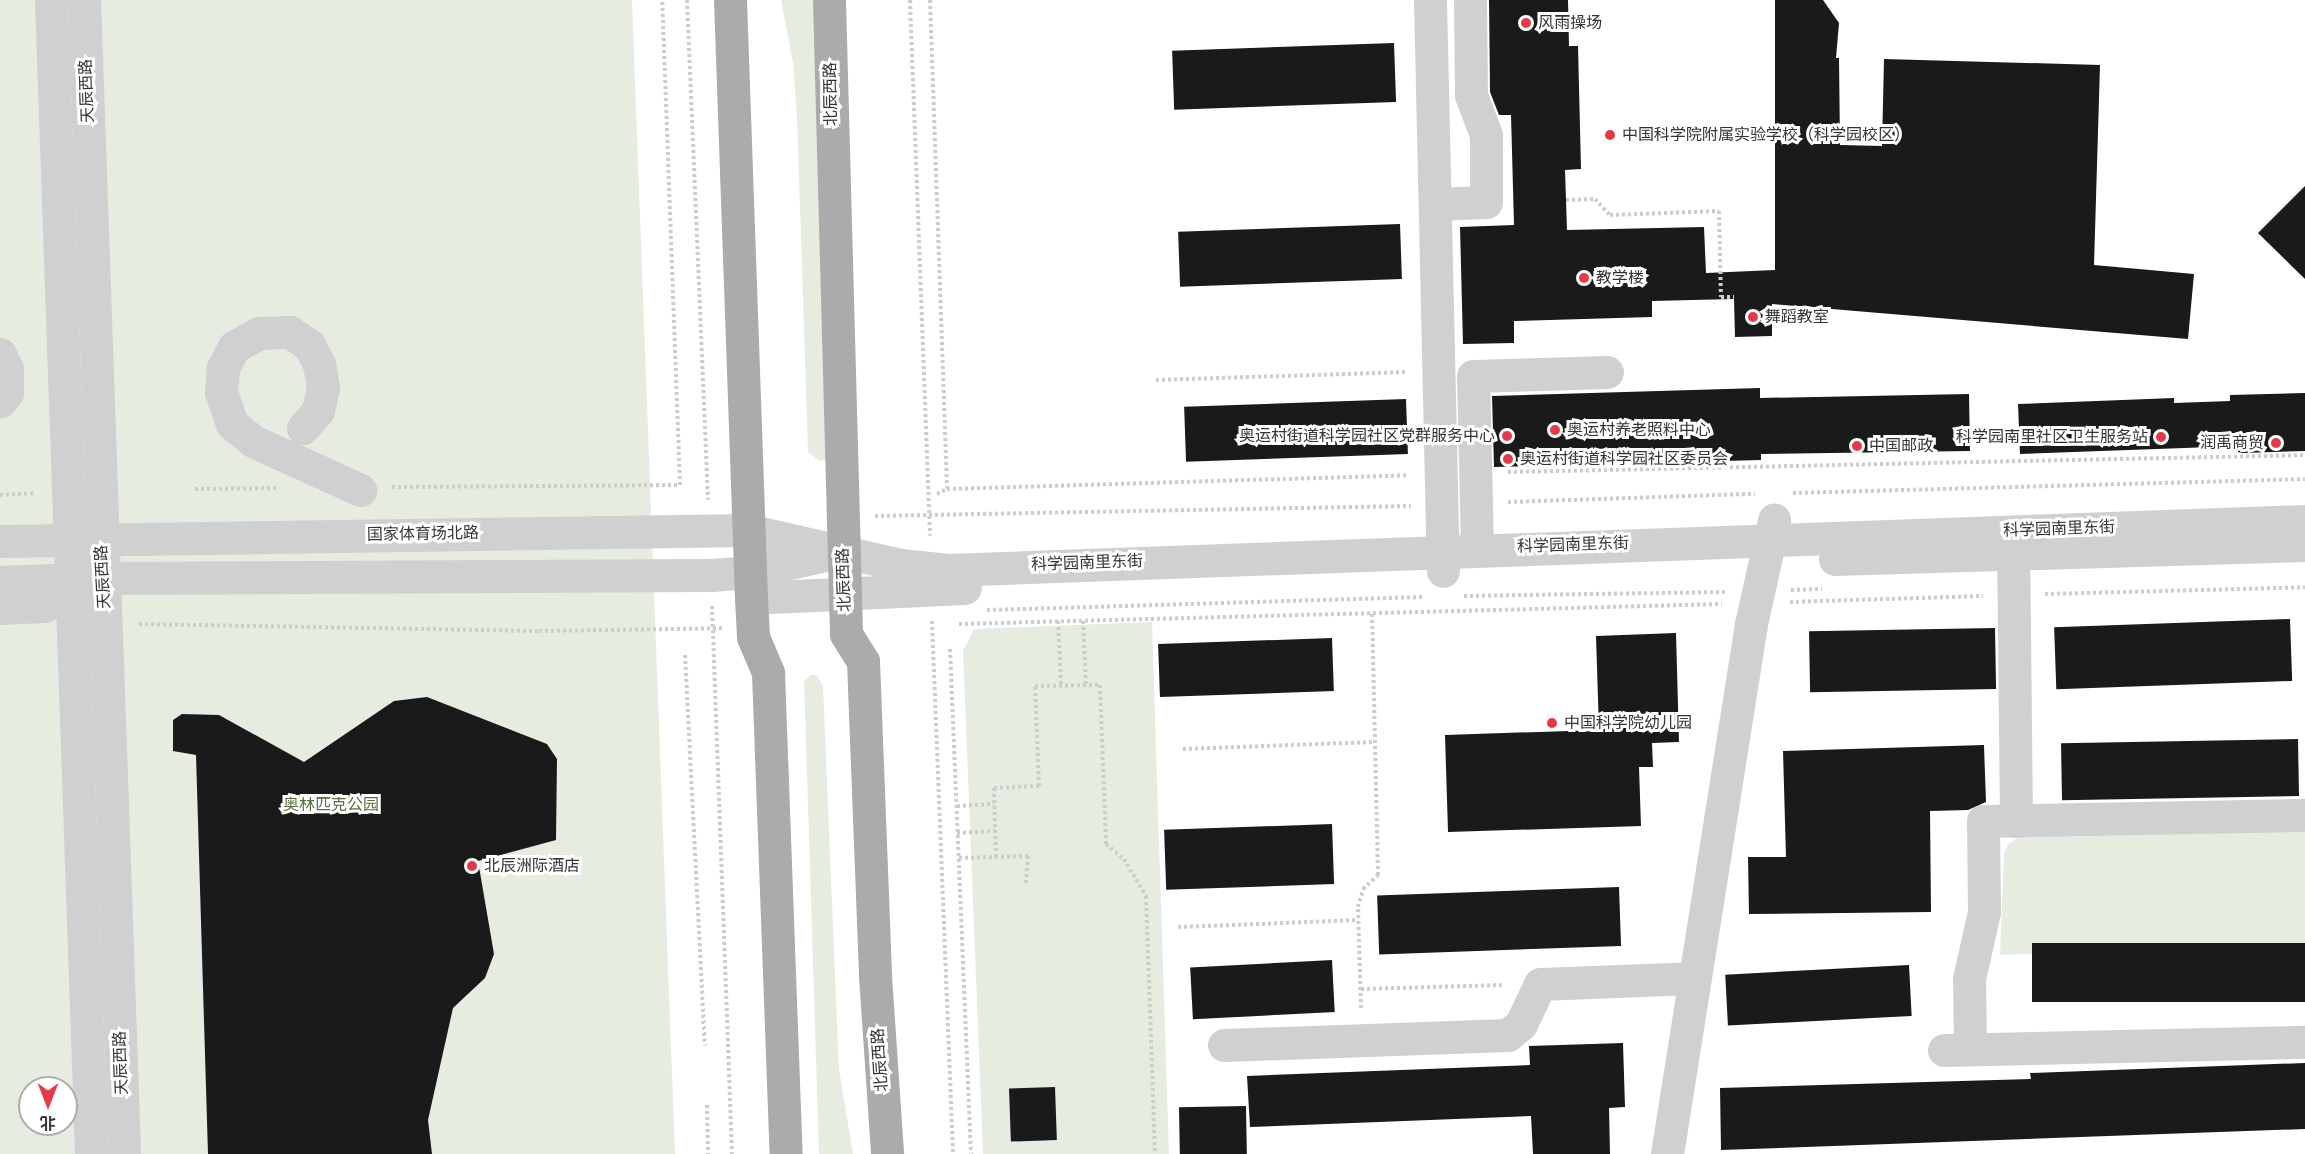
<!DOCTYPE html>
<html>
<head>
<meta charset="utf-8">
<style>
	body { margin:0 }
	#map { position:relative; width:2305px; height:1154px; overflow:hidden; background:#fff; font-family:"Roboto Condensed","Noto Sans SC",sans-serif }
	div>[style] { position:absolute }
	.green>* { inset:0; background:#e6ecdf }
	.building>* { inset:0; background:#1a1a1a; transform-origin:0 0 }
	.path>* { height:4px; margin-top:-2px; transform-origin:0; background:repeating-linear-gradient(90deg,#cdcdcd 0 3px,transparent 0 6px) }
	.minor>* { height:33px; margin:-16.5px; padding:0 16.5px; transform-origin:16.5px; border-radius:16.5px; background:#d0d0d0 }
	.major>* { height:33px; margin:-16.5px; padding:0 16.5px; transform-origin:16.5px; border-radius:16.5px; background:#ababab }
	.dots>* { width:16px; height:16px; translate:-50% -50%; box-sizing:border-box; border:3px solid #fff; border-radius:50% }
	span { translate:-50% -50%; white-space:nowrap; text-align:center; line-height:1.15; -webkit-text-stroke:6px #fff; paint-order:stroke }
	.poi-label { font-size:16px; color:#333 }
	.left { translate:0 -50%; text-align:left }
	.right { translate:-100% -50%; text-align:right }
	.street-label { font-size:16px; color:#333 }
	.park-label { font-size:16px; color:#56703f }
	.north { position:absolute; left:18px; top:1076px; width:60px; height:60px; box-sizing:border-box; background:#fff; border:2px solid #adadad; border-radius:50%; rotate:180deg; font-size:16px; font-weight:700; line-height:24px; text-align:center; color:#333 }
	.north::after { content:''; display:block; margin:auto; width:21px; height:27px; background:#e63946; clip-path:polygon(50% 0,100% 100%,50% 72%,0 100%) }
</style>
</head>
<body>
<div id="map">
	<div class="green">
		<div style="clip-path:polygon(evenodd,0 0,632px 0,675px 1154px,0 1154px,0 0,30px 1088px,66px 1088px,66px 1124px,30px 1124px,30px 1088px)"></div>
		<div style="clip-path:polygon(781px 0,814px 0,826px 459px,820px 461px,808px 452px,797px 116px,793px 63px)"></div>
		<div style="clip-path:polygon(1152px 622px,1169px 1154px,983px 1154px,963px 651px,974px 629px)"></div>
		<div style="clip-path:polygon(811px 675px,816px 675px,823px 685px,839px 1069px,853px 1154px,819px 1154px,804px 681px)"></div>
		<div style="clip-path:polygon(2305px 830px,2305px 943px,2000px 955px,2004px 853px,2009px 843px,2022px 836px)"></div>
	</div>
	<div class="building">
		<div style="clip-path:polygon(1489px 0,1568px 0,1569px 46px,1578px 46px,1581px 169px,1565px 170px,1567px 230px,1704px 227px,1706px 273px,1775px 270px,1775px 0,1823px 0,1839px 23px,1836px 58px,1839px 58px,1840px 145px,1882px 146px,1884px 59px,2100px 65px,2094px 265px,2194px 274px,2188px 339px,1772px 304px,1772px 336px,1735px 337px,1734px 299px,1652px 301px,1652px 317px,1514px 321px,1514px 343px,1463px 344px,1460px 227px,1514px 225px,1511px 115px,1499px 115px,1490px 92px)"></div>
		<div style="left:1394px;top:43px;width:59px;height:222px;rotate:88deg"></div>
		<div style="clip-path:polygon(2305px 186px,2305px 279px,2258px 233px)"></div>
		<div style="left:1400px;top:224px;width:55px;height:222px;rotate:88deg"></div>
		<div style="clip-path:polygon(1760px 388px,1760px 398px,1969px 394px,1970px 451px,1761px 454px,1761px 460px,1494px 467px,1492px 396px)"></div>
		<div style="clip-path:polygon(2305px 393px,2305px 451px,2243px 453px,2212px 447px,2020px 454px,2018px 404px,2174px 398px,2174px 403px,2230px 401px,2230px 395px)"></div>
		<div style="left:1406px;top:399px;width:55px;height:222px;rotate:88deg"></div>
		<div style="left:2290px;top:619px;width:62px;height:236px;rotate:88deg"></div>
		<div style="left:1995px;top:628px;width:61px;height:186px;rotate:89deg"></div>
		<div style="clip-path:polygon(1676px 633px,1679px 742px,1652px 743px,1653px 767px,1639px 767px,1641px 826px,1448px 832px,1445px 735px,1599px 730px,1596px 636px)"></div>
		<div style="left:1332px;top:638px;width:53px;height:174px;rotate:88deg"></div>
		<div style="clip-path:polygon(427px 697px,547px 744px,557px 759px,556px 840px,478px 861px,494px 954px,485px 978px,453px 1008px,428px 1120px,432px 1154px,208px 1154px,196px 755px,173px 751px,173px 720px,182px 714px,219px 715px,304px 762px,394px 701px)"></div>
		<div style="left:2298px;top:739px;width:57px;height:237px;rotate:89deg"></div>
		<div style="clip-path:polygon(1984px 745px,1986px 802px,1968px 810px,1930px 811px,1931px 912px,1749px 914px,1748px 857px,1786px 857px,1783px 751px)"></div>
		<div style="left:1332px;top:824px;width:60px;height:168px;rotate:88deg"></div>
		<div style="left:1619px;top:887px;width:59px;height:242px;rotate:88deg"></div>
		<div style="left:2305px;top:943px;width:59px;height:273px;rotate:90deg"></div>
		<div style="left:1332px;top:960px;width:52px;height:142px;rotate:87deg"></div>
		<div style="left:1909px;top:965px;width:51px;height:184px;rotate:87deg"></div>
		<div style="clip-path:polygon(1623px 1043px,1625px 1107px,1609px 1108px,1610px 1154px,1533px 1154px,1531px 1116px,1250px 1127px,1247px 1076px,1530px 1065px,1529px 1046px)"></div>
		<div style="clip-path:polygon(2305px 1063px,2305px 1129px,1721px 1150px,1720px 1088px,2031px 1079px,2030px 1073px)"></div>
		<div style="left:1055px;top:1087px;width:53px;height:46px;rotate:88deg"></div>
		<div style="left:1246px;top:1106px;width:48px;height:67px;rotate:89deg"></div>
	</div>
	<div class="path">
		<div style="left:687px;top:0;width:500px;rotate:87.59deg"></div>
		<div style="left:910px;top:0;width:536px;rotate:87.86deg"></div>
		<div style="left:930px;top:0;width:489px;rotate:88deg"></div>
		<div style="left:947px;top:489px;width:461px;rotate:-1.7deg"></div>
		<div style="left:1566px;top:200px;width:29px;rotate:-2deg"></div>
		<div style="left:1595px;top:199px;width:22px;rotate:47deg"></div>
		<div style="left:1610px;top:215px;width:109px;rotate:-2.1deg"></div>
		<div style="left:1719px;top:211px;width:86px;rotate:88.7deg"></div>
		<div style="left:1721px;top:297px;width:13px"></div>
		<div style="left:1156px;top:380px;width:252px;rotate:-1.8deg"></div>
		<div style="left:1508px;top:472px;width:797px;rotate:-1.22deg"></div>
		<div style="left:392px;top:487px;width:288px;rotate:-0.4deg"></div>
		<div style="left:680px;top:485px;width:485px;rotate:-92.1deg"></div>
		<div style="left:195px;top:489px;width:81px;rotate:-0.7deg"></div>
		<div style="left:1793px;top:493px;width:512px;rotate:-1.57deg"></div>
		<div style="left:937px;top:494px;width:11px;rotate:-27deg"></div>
		<div style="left:0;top:495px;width:36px;rotate:-3deg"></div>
		<div style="left:1508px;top:502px;width:247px;rotate:-1.9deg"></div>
		<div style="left:875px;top:516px;width:536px;rotate:-1.07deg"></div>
		<div style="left:1791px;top:590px;width:31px;rotate:-2deg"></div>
		<div style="left:2045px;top:594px;width:260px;rotate:-1.5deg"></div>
		<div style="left:1464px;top:596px;width:262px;rotate:-0.9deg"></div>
		<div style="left:1790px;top:602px;width:193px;rotate:-1.8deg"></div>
		<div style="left:712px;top:606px;width:548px;rotate:87.91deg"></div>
		<div style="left:987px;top:610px;width:436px;rotate:-1.7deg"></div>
		<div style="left:932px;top:621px;width:533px;rotate:87.74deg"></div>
		<div style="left:1058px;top:621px;width:64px;rotate:87.3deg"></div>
		<div style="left:1083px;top:621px;width:64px;rotate:87.3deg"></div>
		<div style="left:139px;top:624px;width:400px;rotate:1deg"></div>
		<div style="left:539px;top:631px;width:183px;rotate:-0.9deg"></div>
		<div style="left:959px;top:624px;width:763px;rotate:-1.5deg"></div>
		<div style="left:950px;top:649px;width:505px;rotate:87.62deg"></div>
		<div style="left:685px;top:655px;width:391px;rotate:87.1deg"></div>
		<div style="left:1183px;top:749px;width:192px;rotate:-2.1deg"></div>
		<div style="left:957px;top:806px;width:37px;rotate:-3deg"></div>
		<div style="left:957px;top:833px;width:38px;rotate:-3deg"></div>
		<div style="left:996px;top:857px;width:69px;rotate:-91.7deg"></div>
		<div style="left:994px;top:788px;width:45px;rotate:-2.5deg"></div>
		<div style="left:1039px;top:786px;width:100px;rotate:-92.3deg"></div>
		<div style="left:1035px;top:686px;width:65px;rotate:-0.9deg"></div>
		<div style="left:1100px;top:685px;width:159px;rotate:87.8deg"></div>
		<div style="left:1106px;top:844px;width:23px;rotate:40deg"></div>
		<div style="left:1124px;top:859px;width:43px;rotate:59.3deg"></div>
		<div style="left:1146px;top:896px;width:258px;rotate:88deg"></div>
		<div style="left:959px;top:858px;width:69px;rotate:-1.7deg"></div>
		<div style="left:1028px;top:856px;width:30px;rotate:94deg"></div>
		<div style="left:1178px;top:927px;width:180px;rotate:-2.2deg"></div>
		<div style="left:1361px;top:989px;width:143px;rotate:-1.6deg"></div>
		<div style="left:1361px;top:1008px;width:101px;rotate:-91.7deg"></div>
		<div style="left:1358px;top:907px;width:19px;rotate:-74deg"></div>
		<div style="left:1363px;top:889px;width:21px;rotate:-43deg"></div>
		<div style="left:1378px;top:875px;width:263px;rotate:-91.3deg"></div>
		<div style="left:707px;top:1105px;width:49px;rotate:88.8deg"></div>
	</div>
	<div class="minor">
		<div style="left:51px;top:0;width:1155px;rotate:88.01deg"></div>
		<div style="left:84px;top:0;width:1155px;rotate:88.01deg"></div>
		<div style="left:1430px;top:0;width:571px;rotate:88.7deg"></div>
		<div style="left:1435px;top:204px;width:51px;rotate:-2.2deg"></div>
		<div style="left:1486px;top:202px;width:67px;rotate:-90deg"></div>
		<div style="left:1486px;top:135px;width:43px;rotate:-110.6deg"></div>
		<div style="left:1471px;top:95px;width:95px;rotate:-90.6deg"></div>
		<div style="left:0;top:354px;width:17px;rotate:65deg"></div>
		<div style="left:7px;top:369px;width:24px;rotate:90deg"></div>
		<div style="left:7px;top:393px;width:11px;rotate:131deg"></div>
		<div style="left:303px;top:428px;width:23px;rotate:-49deg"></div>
		<div style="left:318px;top:411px;width:24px;rotate:-78deg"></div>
		<div style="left:323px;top:388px;width:24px;rotate:-99deg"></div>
		<div style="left:319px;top:364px;width:21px;rotate:-118deg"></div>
		<div style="left:309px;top:345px;width:23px;rotate:-146deg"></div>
		<div style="left:290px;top:332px;width:31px;rotate:178deg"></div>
		<div style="left:259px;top:333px;width:29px;rotate:151deg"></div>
		<div style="left:234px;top:347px;width:24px;rotate:118deg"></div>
		<div style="left:223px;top:368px;width:24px;rotate:95deg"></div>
		<div style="left:221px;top:392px;width:34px;rotate:71deg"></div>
		<div style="left:232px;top:424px;width:27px;rotate:39deg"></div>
		<div style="left:253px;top:441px;width:118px;rotate:24.6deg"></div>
		<div style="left:2013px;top:535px;width:286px;rotate:89.4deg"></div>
		<div style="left:0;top:541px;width:748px;rotate:-0.84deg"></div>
		<div style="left:748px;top:530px;width:157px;rotate:12.9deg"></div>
		<div style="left:901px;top:565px;width:47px;rotate:6.1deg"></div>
		<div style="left:948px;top:570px;width:1358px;rotate:-2.07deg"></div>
		<div style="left:1477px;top:549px;width:173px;rotate:-91.3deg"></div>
		<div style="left:1473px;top:376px;width:134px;rotate:-1.7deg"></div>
		<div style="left:1835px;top:559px;width:470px;rotate:-1.7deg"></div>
		<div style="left:0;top:582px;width:104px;rotate:-2.2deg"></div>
		<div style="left:104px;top:578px;width:607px;rotate:-0.28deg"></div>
		<div style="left:711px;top:575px;width:39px;rotate:-4deg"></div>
		<div style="left:750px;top:572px;width:87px;rotate:-12.6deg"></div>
		<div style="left:751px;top:598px;width:214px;rotate:-2.7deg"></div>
		<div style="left:0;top:608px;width:44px;rotate:-2.6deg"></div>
		<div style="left:44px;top:606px;width:37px;rotate:-46deg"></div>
		<div style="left:1224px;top:1045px;width:284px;rotate:-2deg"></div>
		<div style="left:1508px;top:1035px;width:17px;rotate:-40deg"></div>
		<div style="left:1521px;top:1024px;width:44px;rotate:-64.6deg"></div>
		<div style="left:1540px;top:984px;width:153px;rotate:-2.2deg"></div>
		<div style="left:1970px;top:1049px;width:70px;rotate:-90.8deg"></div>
		<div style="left:1969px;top:979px;width:69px;rotate:-77.4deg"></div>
		<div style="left:1984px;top:912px;width:91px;rotate:-90.6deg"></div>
		<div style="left:1983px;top:821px;width:322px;rotate:-1.1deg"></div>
		<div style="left:1944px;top:1050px;width:361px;rotate:-1.3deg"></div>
		<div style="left:1667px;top:1154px;width:537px;rotate:-80.99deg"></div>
		<div style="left:1751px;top:624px;width:107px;rotate:-77.5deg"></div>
	</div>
	<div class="major">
		<div style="left:730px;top:0;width:598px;rotate:87.99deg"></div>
		<div style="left:751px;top:598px;width:39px;rotate:87deg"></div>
		<div style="left:753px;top:637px;width:39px;rotate:67deg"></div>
		<div style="left:768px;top:673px;width:481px;rotate:87.9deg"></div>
		<div style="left:829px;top:0;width:634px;rotate:88.46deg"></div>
		<div style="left:846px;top:634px;width:32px;rotate:58deg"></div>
		<div style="left:863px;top:661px;width:315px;rotate:87.8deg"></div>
		<div style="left:875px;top:976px;width:178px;rotate:86.1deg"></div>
	</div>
	<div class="dots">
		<div style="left:1526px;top:23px;background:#e63946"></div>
		<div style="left:1610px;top:135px;background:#e63946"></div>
		<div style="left:1584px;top:278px;background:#e63946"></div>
		<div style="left:1753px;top:317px;background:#e63946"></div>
		<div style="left:1555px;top:430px;background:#e63946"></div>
		<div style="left:1507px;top:436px;background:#e63946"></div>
		<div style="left:2161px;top:437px;background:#e63946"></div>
		<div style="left:2276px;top:443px;background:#e63946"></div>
		<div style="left:1857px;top:446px;background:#e63946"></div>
		<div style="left:1508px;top:459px;background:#e63946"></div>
		<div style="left:1552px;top:723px;background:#e63946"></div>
		<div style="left:472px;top:866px;background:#e63946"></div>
	</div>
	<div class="poi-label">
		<span class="left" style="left:1538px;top:23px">风雨操场</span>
		<span class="left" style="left:1622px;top:135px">中国科学院附属实验学校（科学园校区）</span>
		<span class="left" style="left:1596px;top:278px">教学楼</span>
		<span class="left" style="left:1765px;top:317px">舞蹈教室</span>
		<span class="left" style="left:1567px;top:430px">奥运村养老照料中心</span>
		<span class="right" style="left:1495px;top:436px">奥运村街道科学园社区党群服务中心</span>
		<span class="right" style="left:2148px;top:437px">科学园南里社区卫生服务站</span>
		<span class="right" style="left:2264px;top:443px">润禹商贸</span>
		<span class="left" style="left:1869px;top:446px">中国邮政</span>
		<span class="left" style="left:1520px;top:459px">奥运村街道科学园社区委员会</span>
		<span class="left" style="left:1564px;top:723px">中国科学院幼儿园</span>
		<span class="left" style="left:484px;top:866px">北辰洲际酒店</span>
	</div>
	<div class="street-label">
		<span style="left:87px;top:91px;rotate:-92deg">天辰西路</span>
		<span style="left:831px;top:94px;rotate:-91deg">北辰西路</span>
		<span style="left:2059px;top:529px;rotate:-2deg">科学园南里东街</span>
		<span style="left:423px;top:534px;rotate:-1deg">国家体育场北路</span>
		<span style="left:1573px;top:545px;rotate:-2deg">科学园南里东街</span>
		<span style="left:1087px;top:563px;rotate:-2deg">科学园南里东街</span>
		<span style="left:103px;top:577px;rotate:-93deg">天辰西路</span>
		<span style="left:844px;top:580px;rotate:-92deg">北辰西路</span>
		<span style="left:880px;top:1060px;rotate:-94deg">北辰西路</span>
		<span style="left:121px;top:1063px;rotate:-92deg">天辰西路</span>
	</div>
	<div class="park-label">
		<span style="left:331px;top:805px">奥林匹克公园</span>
	</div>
	<div class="north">北</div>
</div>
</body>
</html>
